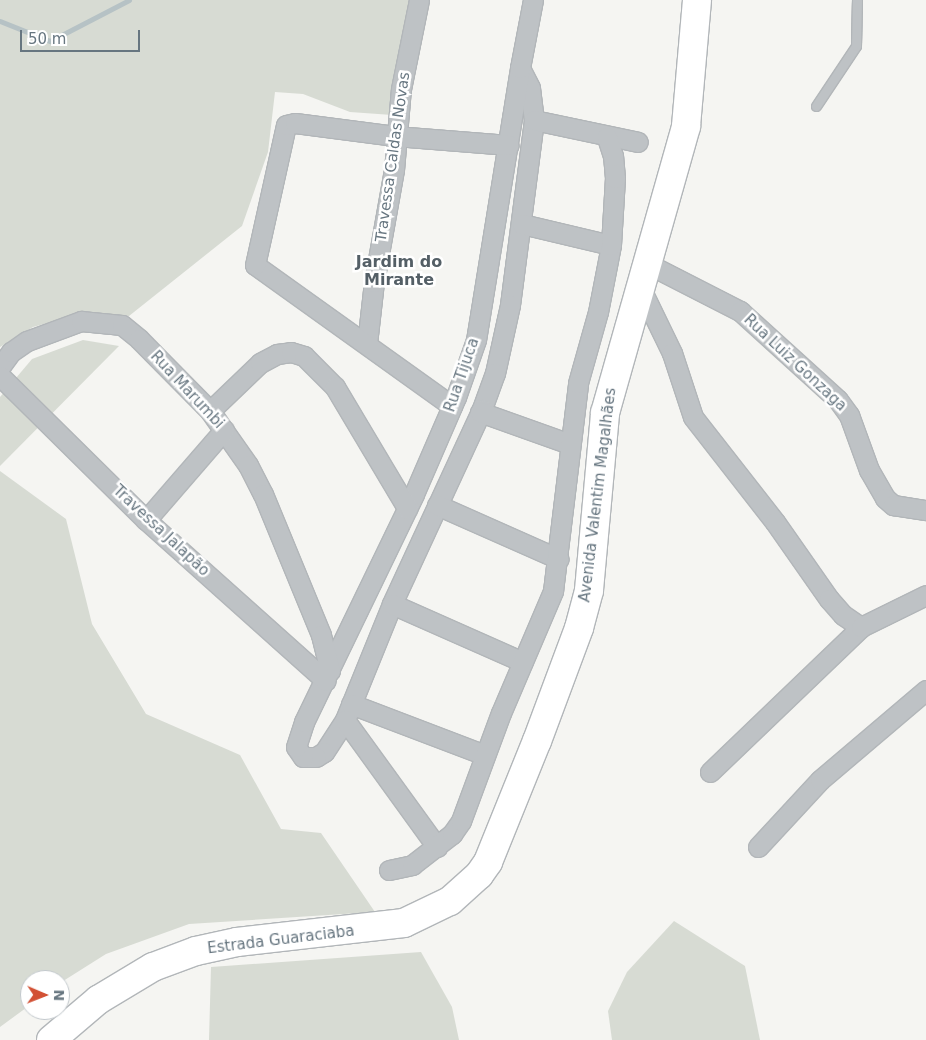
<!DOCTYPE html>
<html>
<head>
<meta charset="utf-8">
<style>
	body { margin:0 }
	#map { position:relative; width:926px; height:1040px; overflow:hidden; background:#f5f5f2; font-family:"DejaVu Sans",sans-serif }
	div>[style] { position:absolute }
	.green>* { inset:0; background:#d7dbd3 }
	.stream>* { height:5px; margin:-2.5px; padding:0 2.5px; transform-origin:2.5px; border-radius:2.5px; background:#b6c2c5 }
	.roads { filter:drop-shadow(1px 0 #b2b6b9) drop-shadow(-1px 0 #b2b6b9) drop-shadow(0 1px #b2b6b9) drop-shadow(0 -1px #b2b6b9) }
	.service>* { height:9px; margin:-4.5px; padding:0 4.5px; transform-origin:4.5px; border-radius:4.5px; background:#bec2c5 }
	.minor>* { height:19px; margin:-9.5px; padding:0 9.5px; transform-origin:9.5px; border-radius:9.5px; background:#bec2c5 }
	.primary>* { height:28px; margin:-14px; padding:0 14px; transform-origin:14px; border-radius:14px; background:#fff }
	span { translate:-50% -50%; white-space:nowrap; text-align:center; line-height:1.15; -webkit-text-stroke:5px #fff; paint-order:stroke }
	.street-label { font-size:15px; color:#677680 }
	.neighbourhood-label { font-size:16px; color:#545f66; font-weight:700 }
	.north { position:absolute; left:20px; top:970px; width:50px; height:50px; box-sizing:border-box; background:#fff; border:1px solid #c2c8cc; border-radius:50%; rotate:91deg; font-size:14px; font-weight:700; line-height:20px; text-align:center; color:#677680 }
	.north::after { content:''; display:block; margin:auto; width:18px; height:22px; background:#d25135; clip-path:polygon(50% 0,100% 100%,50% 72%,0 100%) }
	.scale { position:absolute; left:20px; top:30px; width:120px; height:22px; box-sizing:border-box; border:2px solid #677680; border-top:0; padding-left:6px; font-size:15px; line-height:18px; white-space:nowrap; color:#677680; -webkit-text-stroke:4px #fff; paint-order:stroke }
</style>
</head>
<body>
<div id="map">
	<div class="green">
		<div style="clip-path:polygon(0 0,410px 0,392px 115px,350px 112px,303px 94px,275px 92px,268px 152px,242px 226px,129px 316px,62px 319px,33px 327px,0 347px)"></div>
		<div style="clip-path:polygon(83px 340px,119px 346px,0 466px,0 397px,32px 359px)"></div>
		<div style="clip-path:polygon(0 471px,66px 519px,92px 624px,146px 714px,240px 755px,281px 829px,321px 833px,375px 912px,189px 924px,106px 954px,60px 983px,60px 980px,30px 980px,30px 1005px,0 1027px)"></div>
		<div style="clip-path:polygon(674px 921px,745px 966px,760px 1040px,612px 1040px,608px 1011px,627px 972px)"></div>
		<div style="clip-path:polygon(421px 952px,452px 1007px,459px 1040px,209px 1040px,211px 967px)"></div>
	</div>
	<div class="stream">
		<div style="left:0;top:21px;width:54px;rotate:21.8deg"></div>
		<div style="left:50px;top:41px;width:89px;rotate:-27.4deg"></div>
	</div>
	<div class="roads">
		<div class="service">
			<div style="left:816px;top:106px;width:72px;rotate:-56.3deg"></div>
			<div style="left:856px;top:46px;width:46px;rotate:-88.8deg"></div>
		</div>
		<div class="minor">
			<div style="left:520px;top:68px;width:22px;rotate:63deg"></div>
			<div style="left:530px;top:88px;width:32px;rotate:83deg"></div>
			<div style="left:534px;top:120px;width:187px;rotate:97.4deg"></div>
			<div style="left:510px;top:305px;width:70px;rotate:102.4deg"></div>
			<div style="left:495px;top:373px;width:38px;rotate:110deg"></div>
			<div style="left:482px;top:409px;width:215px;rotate:114.8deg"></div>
			<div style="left:392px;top:604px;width:125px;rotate:112.1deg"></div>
			<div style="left:345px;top:720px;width:38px;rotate:123deg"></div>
			<div style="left:324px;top:752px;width:9px;rotate:148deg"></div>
			<div style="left:316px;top:757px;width:13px;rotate:180deg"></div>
			<div style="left:303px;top:757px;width:12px;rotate:-125deg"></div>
			<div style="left:296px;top:747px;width:26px;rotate:-72deg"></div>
			<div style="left:304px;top:722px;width:253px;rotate:-64.2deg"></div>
			<div style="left:414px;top:494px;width:106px;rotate:-66.6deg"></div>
			<div style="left:456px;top:397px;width:60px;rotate:-70.7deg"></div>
			<div style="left:476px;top:340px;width:276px;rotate:-80.8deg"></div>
			<div style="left:520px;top:68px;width:69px;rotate:-79.2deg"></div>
			<div style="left:534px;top:120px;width:106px;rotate:11.9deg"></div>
			<div style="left:522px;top:224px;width:91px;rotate:13.3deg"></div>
			<div style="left:646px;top:263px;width:106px;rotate:27.1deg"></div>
			<div style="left:740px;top:311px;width:132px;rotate:42.2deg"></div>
			<div style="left:838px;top:400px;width:19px;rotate:54deg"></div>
			<div style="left:849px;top:415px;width:59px;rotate:70deg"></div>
			<div style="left:869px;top:470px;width:32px;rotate:60deg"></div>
			<div style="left:885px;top:498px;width:11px;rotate:41deg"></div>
			<div style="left:893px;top:505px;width:33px;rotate:9deg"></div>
			<div style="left:639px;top:285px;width:76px;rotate:64.1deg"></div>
			<div style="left:672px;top:353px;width:67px;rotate:71.8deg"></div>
			<div style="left:693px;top:417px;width:133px;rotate:52deg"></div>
			<div style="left:775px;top:522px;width:94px;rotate:55deg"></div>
			<div style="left:829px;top:599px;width:21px;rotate:49deg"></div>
			<div style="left:843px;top:615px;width:22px;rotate:34deg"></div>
			<div style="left:367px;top:344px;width:62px;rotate:-83.6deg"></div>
			<div style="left:374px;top:282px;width:114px;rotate:-79.9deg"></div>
			<div style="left:394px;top:170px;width:81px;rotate:-85.1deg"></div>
			<div style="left:401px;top:89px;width:91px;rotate:-78.6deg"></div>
			<div style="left:0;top:367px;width:19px;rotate:-54deg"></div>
			<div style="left:11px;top:352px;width:19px;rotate:-35deg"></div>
			<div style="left:27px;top:341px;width:58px;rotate:-20.3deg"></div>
			<div style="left:81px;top:321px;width:41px;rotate:5.6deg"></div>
			<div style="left:122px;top:325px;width:22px;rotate:39deg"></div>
			<div style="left:139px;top:339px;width:101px;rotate:45.4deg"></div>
			<div style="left:210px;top:411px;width:66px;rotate:54.9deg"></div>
			<div style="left:248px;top:465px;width:33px;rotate:63deg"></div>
			<div style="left:263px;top:494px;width:152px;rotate:67.6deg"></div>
			<div style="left:321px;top:635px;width:37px;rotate:76deg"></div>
			<div style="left:0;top:376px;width:205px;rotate:44.6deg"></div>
			<div style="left:146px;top:520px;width:241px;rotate:41.8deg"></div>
			<div style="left:452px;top:406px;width:242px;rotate:-144.4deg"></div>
			<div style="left:255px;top:265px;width:143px;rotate:-77.5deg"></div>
			<div style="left:286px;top:125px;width:9px;rotate:-13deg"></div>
			<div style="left:295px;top:123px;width:101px;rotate:7.4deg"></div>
			<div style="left:395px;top:136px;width:114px;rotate:4.5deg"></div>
			<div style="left:210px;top:411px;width:69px;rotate:-43.8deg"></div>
			<div style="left:260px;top:363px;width:19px;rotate:-28deg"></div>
			<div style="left:277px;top:354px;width:14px;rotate:-8deg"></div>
			<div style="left:291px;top:352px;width:14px;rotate:17deg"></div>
			<div style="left:304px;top:356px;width:44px;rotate:45deg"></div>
			<div style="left:335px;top:387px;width:141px;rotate:59.2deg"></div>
			<div style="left:480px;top:412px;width:96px;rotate:19.6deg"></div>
			<div style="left:437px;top:505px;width:133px;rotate:23.9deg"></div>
			<div style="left:146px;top:520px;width:119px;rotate:-49.1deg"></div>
			<div style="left:392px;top:604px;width:143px;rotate:23.9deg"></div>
			<div style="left:351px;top:704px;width:143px;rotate:20.8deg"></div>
			<div style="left:345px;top:720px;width:157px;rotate:54.1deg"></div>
			<div style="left:710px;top:772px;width:209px;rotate:-43.8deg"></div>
			<div style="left:861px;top:627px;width:72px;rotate:-26.2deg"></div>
			<div style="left:758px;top:847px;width:91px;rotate:-47.2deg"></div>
			<div style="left:820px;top:780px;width:139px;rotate:-40.3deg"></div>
			<div style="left:389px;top:870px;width:24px;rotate:-12deg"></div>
			<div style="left:412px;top:865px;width:51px;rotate:-37.8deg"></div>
			<div style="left:452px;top:834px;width:16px;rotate:-55deg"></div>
			<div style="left:461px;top:821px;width:115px;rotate:-69.7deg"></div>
			<div style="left:501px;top:713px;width:133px;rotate:-66.9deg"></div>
			<div style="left:553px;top:591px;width:209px;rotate:-83.1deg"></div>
			<div style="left:578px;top:383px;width:74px;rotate:-74.3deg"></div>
			<div style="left:598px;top:312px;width:68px;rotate:-79deg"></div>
			<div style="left:611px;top:245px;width:67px;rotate:-86.6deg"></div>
			<div style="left:615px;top:178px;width:22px;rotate:-95deg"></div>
			<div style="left:613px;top:156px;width:20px;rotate:-108deg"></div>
		</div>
		<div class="primary">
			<div style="left:51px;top:1040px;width:62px;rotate:-40.4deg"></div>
			<div style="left:98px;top:1000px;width:64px;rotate:-31deg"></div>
			<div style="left:153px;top:967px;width:46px;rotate:-20.4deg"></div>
			<div style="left:196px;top:951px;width:42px;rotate:-12.4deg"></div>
			<div style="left:237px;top:942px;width:168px;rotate:-6.5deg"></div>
			<div style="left:404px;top:923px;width:51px;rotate:-25.6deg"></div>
			<div style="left:450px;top:901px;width:39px;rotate:-42deg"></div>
			<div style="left:479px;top:875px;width:16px;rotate:-55deg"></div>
			<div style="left:488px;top:862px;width:131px;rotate:-68deg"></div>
			<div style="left:537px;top:741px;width:121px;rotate:-69.6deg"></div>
			<div style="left:579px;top:628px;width:39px;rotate:-75deg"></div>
			<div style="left:589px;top:590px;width:178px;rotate:-84.8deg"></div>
			<div style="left:605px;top:413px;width:298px;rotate:-74.2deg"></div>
			<div style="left:686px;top:126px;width:126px;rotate:-85deg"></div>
		</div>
	</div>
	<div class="street-label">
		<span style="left:393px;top:157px;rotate:-82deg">Travessa Caldas Novas</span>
		<span style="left:795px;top:363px;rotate:43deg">Rua Luiz Gonzaga</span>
		<span style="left:462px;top:375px;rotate:-71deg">Rua Tijuca</span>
		<span style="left:187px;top:390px;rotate:47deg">Rua Marumbi</span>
		<span style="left:598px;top:495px;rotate:-83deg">Avenida Valentim Magalhães</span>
		<span style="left:161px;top:531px;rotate:43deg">Travessa Jalapão</span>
		<span style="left:281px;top:940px;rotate:-7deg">Estrada Guaraciaba</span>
	</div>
	<div class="neighbourhood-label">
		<span style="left:399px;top:271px">Jardim do<br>Mirante</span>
	</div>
	<div class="north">N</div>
	<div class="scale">50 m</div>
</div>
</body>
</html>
